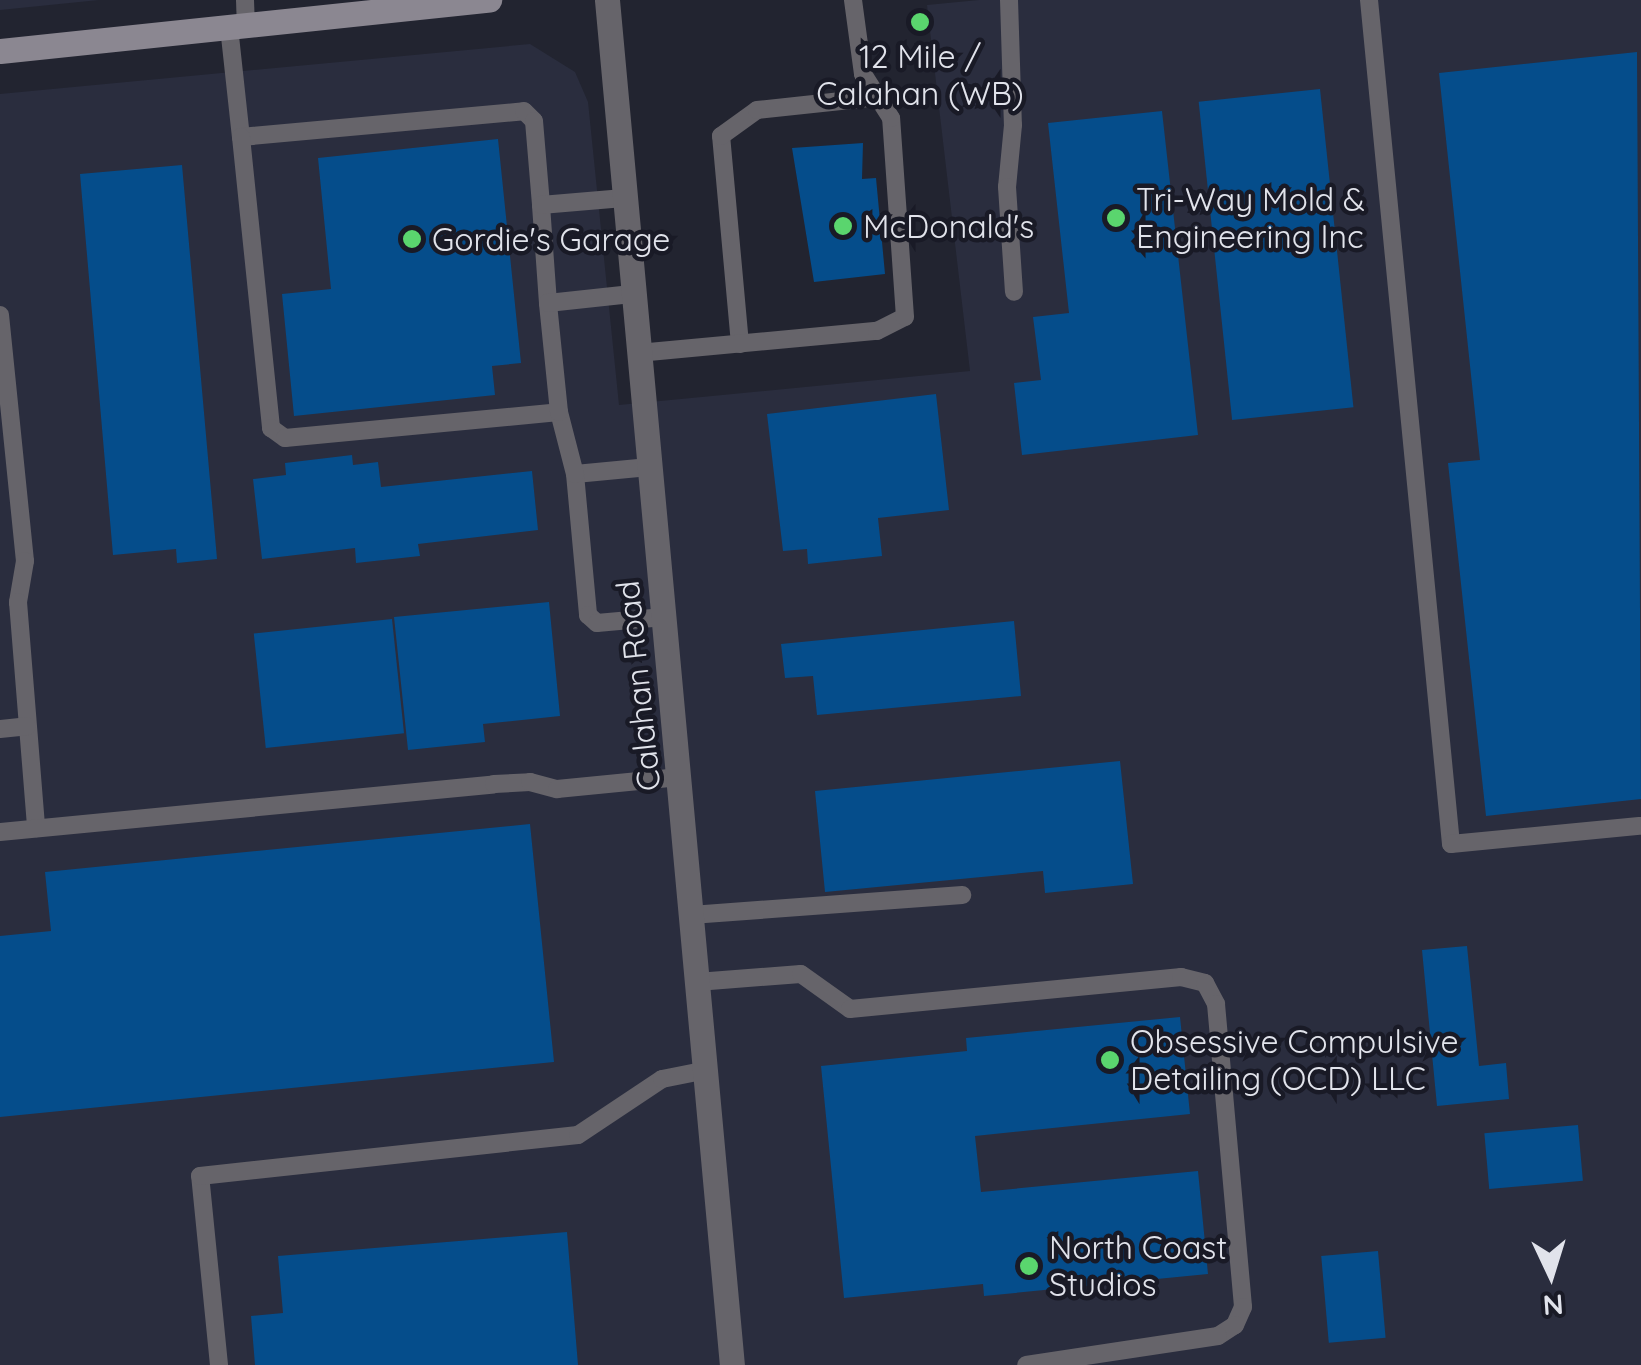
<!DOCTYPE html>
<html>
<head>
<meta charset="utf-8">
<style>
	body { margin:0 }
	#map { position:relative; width:1641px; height:1365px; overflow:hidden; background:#222430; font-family:Quicksand,sans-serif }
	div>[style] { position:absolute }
	.built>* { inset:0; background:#2a2d3e }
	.building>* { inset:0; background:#054d8b; transform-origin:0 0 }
	.lane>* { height:18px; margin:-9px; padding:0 9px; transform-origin:9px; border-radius:9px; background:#66646a }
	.street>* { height:25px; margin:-12.5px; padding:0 12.5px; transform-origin:12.5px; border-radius:12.5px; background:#66646a }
	.secondary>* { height:25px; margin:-12.5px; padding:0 12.5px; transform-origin:12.5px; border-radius:12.5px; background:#8b8791 }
	.dots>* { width:28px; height:28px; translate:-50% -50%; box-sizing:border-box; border:5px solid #191a26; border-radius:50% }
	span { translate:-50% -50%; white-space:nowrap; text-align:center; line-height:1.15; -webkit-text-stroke:9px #191a26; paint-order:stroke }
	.poi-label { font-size:32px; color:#e1e3eb }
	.left { translate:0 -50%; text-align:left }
	.street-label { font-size:32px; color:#e1e3eb }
	.north { position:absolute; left:1501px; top:1225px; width:100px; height:100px; -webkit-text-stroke:8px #191a26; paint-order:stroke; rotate:176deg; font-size:28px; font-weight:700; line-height:40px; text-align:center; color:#e1e3eb }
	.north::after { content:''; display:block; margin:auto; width:35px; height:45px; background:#e1e3eb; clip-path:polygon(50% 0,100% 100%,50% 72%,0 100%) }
</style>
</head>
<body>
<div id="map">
	<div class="built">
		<div style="clip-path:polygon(0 0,99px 0,0 10px)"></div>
		<div style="clip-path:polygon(979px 0,1641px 0,1641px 1365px,0 1365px,0 94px,530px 44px,575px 72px,588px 102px,619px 405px,970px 371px,927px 5px)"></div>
	</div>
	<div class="building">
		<div style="clip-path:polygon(1637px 52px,1641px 799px,1486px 816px,1448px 463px,1480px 460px,1439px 73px)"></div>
		<div style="left:1320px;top:89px;width:320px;height:122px;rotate:84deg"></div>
		<div style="clip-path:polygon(1162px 111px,1198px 435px,1022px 455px,1014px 383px,1041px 380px,1033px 317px,1069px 313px,1048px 123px)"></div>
		<div style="clip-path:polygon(498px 139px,521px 363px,492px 366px,495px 395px,294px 416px,282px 294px,331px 289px,318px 158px)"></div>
		<div style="clip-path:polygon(863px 143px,862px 179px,876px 178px,885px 274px,814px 282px,792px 148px)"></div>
		<div style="clip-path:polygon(182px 165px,217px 559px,177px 563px,176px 549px,113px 555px,80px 174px)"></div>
		<div style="clip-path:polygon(936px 394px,949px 510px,878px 518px,882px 556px,808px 564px,807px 549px,783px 551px,767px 414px)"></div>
		<div style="clip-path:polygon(352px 455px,353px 465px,378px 462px,381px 487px,532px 471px,538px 530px,418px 544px,420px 556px,356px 563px,355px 548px,262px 559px,253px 479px,286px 475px,285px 463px)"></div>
		<div style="clip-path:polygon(549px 602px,560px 716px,483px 724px,485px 742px,408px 750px,394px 617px)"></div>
		<div style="left:392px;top:619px;width:115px;height:139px;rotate:84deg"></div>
		<div style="clip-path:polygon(1014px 621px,1021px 696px,817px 715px,813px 676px,785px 678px,781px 644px)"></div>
		<div style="clip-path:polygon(1120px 761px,1133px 884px,1045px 893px,1043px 871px,825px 892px,815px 791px)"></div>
		<div style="clip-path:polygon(530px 824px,554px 1062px,0 1117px,0 936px,51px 931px,45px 872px)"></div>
		<div style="clip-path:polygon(1467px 946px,1479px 1066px,1506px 1063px,1509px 1099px,1437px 1106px,1422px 950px)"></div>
		<div style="clip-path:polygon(1180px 1017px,1190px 1114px,975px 1136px,981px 1192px,1198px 1171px,1208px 1274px,984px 1296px,983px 1284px,844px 1298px,821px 1066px,967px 1051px,966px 1038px)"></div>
		<div style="left:1578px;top:1125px;width:56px;height:94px;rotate:85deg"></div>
		<div style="clip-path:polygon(567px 1232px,578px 1365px,255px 1365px,251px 1316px,283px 1313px,278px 1256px)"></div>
		<div style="left:1378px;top:1251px;width:87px;height:57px;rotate:85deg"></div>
	</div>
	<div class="lane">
		<div style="left:245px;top:0;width:25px;rotate:88deg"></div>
		<div style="left:1009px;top:0;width:125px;rotate:88.2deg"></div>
		<div style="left:1013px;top:125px;width:62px;rotate:95.5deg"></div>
		<div style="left:1007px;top:187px;width:105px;rotate:86.2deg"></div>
		<div style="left:1369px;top:0;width:848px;rotate:84.45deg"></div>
		<div style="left:1451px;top:844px;width:189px;rotate:-5.5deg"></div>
		<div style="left:229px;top:27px;width:111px;rotate:83.8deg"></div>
		<div style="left:241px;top:137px;width:284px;rotate:-5.2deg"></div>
		<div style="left:524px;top:111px;width:14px;rotate:45deg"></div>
		<div style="left:534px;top:121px;width:84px;rotate:85.2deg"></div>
		<div style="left:241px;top:137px;width:293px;rotate:84.1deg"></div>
		<div style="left:271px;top:428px;width:17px;rotate:36deg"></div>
		<div style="left:285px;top:438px;width:275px;rotate:-5.4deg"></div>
		<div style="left:548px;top:303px;width:98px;rotate:-94.1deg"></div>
		<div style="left:541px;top:205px;width:83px;rotate:-4.8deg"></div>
		<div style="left:0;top:315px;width:247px;rotate:84.2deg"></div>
		<div style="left:25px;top:561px;width:42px;rotate:99.7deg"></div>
		<div style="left:18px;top:602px;width:227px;rotate:85.4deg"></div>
		<div style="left:740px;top:344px;width:209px;rotate:-95.2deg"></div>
		<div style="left:721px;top:136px;width:44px;rotate:-35.8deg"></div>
		<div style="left:757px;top:110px;width:122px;rotate:-6.1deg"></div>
		<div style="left:638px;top:353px;width:240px;rotate:-5.3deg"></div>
		<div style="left:877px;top:331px;width:31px;rotate:-27deg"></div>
		<div style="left:905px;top:317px;width:199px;rotate:-94deg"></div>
		<div style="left:891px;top:118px;width:52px;rotate:-122.5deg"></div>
		<div style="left:863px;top:74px;width:75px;rotate:-97.7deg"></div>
		<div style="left:649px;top:467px;width:74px;rotate:174.6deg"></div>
		<div style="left:575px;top:474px;width:142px;rotate:84.7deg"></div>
		<div style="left:588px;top:615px;width:12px;rotate:42deg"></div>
		<div style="left:597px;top:623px;width:67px;rotate:-5.1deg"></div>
		<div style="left:575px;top:474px;width:64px;rotate:-104.5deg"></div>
		<div style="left:559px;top:412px;width:110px;rotate:-95.8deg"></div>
		<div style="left:548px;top:303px;width:84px;rotate:-6.1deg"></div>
		<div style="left:0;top:729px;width:27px;rotate:-6deg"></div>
		<div style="left:0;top:832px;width:496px;rotate:-5.5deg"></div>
		<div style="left:494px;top:784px;width:36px;rotate:-3deg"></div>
		<div style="left:530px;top:782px;width:28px;rotate:15deg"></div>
		<div style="left:557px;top:789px;width:123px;rotate:-5.6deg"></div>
		<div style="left:691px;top:915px;width:272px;rotate:-4.2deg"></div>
		<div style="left:697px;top:982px;width:104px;rotate:-4.4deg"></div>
		<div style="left:801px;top:974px;width:60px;rotate:35.5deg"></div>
		<div style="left:850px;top:1009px;width:333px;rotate:-5.5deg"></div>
		<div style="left:1181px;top:977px;width:25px;rotate:14deg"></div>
		<div style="left:1205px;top:983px;width:24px;rotate:62deg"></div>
		<div style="left:1216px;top:1004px;width:304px;rotate:84.9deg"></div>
		<div style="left:1243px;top:1307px;width:20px;rotate:114deg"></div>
		<div style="left:1235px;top:1325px;width:20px;rotate:147deg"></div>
		<div style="left:1218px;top:1336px;width:194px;rotate:171.4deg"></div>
		<div style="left:219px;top:1365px;width:190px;rotate:-95.7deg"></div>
		<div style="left:200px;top:1176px;width:380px;rotate:-6.2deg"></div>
		<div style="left:578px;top:1135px;width:101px;rotate:-33.7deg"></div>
		<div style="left:662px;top:1079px;width:46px;rotate:-11.3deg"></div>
	</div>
	<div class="street">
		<div style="left:607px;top:0;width:1371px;rotate:84.77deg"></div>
	</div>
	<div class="secondary">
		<div style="left:0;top:51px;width:492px;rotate:-6deg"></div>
	</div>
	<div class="dots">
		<div style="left:920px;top:22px;background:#5ad56e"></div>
		<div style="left:1116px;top:218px;background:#5ad56e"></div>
		<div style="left:843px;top:226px;background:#5ad56e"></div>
		<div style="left:412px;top:239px;background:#5ad56e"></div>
		<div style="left:1110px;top:1060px;background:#5ad56e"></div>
		<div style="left:1029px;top:1266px;background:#5ad56e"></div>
	</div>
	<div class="poi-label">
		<span style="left:920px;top:75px">12 Mile /<br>Calahan (WB)</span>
		<span class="left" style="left:1136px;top:218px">Tri-Way Mold &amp;<br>Engineering Inc</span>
		<span class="left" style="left:863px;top:226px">McDonald's</span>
		<span class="left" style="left:432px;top:239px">Gordie's Garage</span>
		<span class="left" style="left:1130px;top:1060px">Obsessive Compulsive<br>Detailing (OCD) LLC</span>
		<span class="left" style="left:1049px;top:1266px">North Coast<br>Studios</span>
	</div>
	<div class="street-label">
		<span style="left:638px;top:686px;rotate:-96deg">Calahan Road</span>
	</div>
	<div class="north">N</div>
</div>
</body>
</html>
